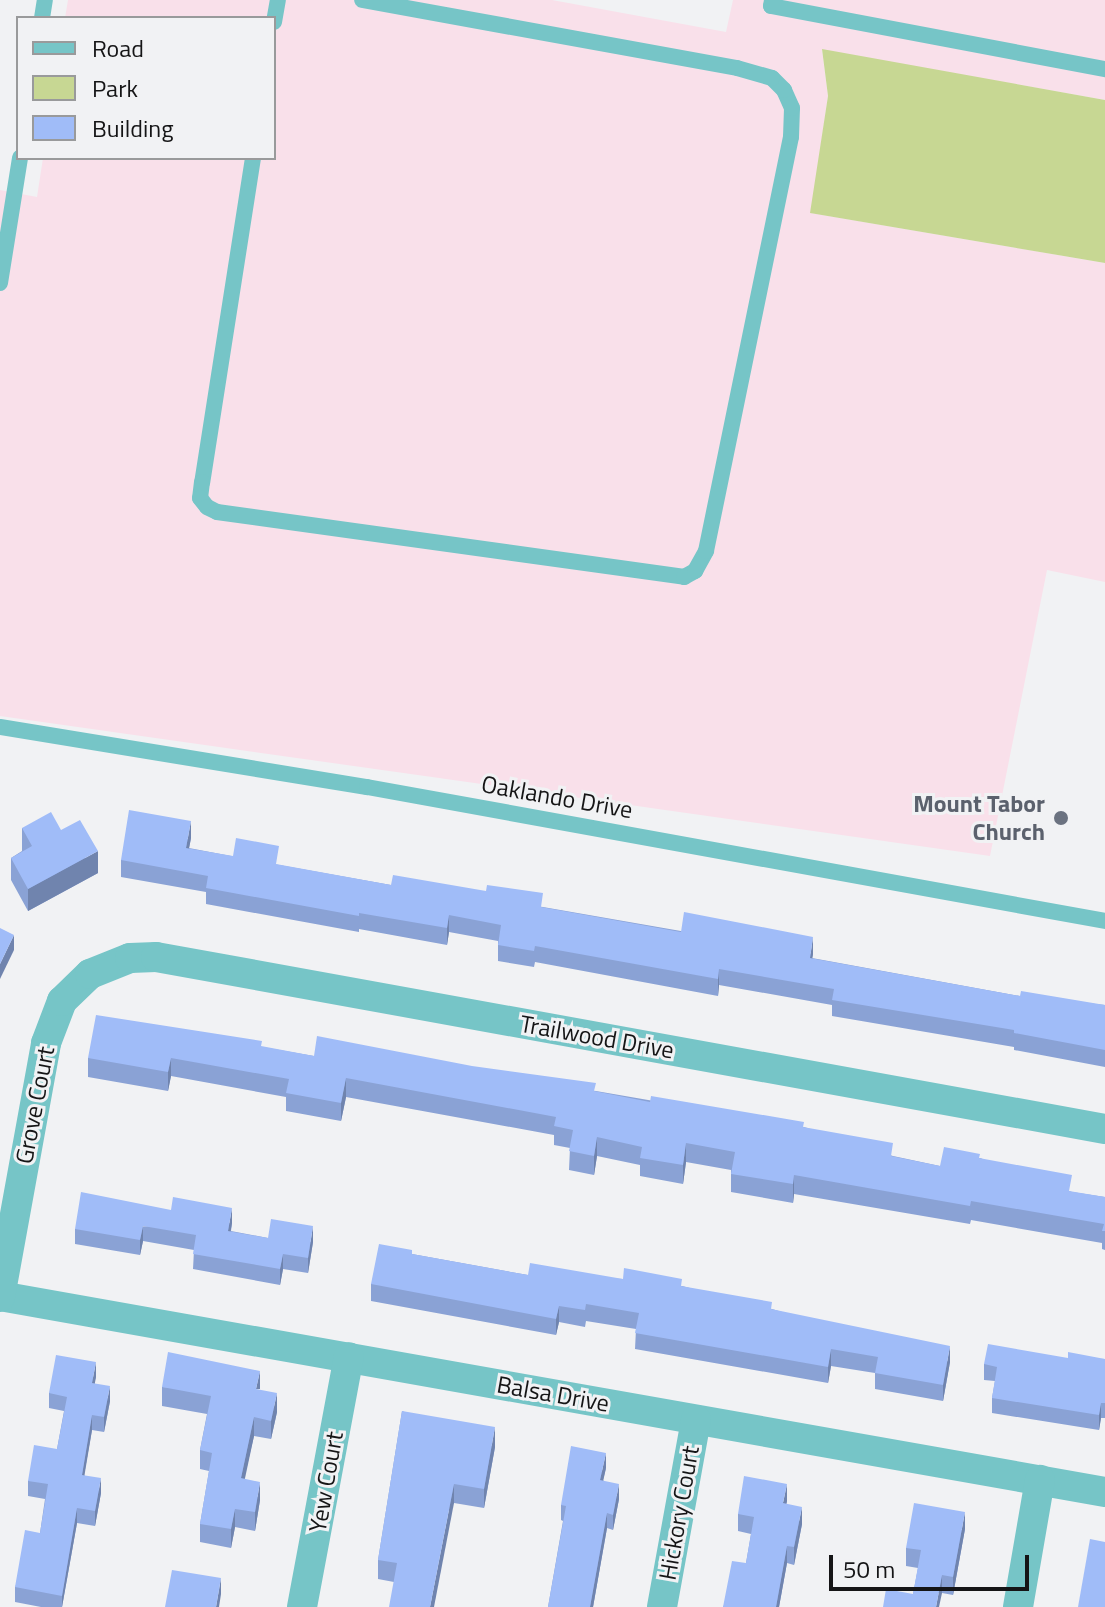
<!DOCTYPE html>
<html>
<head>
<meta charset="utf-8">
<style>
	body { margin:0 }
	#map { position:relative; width:1105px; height:1607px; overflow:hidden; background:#f1f2f4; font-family:"Titillium Web",sans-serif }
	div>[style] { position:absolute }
	.commercial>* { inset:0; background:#f9e0ea }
	.green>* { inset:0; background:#c7d793 }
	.service>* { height:16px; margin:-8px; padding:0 8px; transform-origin:8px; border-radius:8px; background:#76c5c7 }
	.minor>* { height:30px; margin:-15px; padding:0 15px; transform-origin:15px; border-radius:15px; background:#76c5c7 }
	.wall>* { inset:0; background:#8aa2d5 }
	.shaded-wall>* { inset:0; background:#7084ae }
	.building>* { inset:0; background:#a0bcf8 }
	.dots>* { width:22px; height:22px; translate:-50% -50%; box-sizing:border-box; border:4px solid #f1f2f4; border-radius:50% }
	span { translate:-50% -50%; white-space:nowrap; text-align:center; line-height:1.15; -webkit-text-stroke:6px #f1f2f4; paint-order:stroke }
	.street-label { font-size:24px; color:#151516 }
	.worship-label { font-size:24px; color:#5b616d; font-weight:700 }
	.right { translate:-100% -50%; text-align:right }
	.legend { position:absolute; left:16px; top:16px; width:260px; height:144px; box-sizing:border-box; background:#f1f2f4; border:2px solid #999a9b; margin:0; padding:10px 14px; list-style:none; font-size:24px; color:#151516 }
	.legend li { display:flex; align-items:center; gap:16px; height:40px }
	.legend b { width:40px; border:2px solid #999a9b }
	.scale { position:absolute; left:829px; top:1555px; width:200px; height:36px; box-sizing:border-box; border:4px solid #151516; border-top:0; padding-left:10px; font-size:24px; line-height:28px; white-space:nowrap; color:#151516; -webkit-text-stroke:6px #f1f2f4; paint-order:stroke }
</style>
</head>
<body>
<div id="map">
	<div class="commercial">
		<div style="clip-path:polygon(68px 0,552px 0,726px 32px,733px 0,1105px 0,1105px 100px,822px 50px,828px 96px,811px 213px,1105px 263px,1105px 582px,1047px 570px,990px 856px,0 716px,0 190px,37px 197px,43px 158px,274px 158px,274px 18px,65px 18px)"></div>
	</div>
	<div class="green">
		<div style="clip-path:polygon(822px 49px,1105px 100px,1105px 263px,810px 213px,828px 96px)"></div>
	</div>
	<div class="service">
		<div style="left:772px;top:0;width:6px;rotate:99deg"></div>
		<div style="left:771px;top:6px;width:340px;rotate:10.7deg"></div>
		<div style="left:42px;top:18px;width:18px;rotate:-81deg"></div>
		<div style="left:274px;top:22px;width:22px;rotate:-80deg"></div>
		<div style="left:253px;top:158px;width:328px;rotate:98.9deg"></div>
		<div style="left:202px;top:482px;width:16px;rotate:97deg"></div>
		<div style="left:200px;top:498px;width:11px;rotate:52deg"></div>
		<div style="left:207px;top:507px;width:11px;rotate:27deg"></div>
		<div style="left:217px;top:512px;width:472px;rotate:7.9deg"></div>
		<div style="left:684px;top:577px;width:13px;rotate:-29deg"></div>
		<div style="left:695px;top:571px;width:23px;rotate:-61deg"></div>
		<div style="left:706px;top:551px;width:423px;rotate:-78.4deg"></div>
		<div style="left:791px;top:137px;width:29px;rotate:-88deg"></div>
		<div style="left:792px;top:108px;width:20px;rotate:-114deg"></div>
		<div style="left:784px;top:90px;width:17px;rotate:-135deg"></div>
		<div style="left:772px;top:78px;width:36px;rotate:-164deg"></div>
		<div style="left:737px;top:68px;width:381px;rotate:-169.7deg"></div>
		<div style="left:0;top:283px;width:127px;rotate:-80.9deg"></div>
		<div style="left:0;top:727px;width:372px;rotate:9.3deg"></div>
		<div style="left:367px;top:787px;width:750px;rotate:10.29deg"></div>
	</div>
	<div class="minor">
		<div style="left:0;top:1296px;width:1122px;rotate:10.06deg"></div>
		<div style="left:0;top:1297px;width:258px;rotate:-79.7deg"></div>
		<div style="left:46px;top:1043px;width:45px;rotate:-69.1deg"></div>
		<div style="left:62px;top:1001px;width:39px;rotate:-44deg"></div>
		<div style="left:90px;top:974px;width:43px;rotate:-21.8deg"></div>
		<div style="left:130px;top:958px;width:26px;rotate:-2deg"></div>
		<div style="left:156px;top:957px;width:964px;rotate:10.27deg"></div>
		<div style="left:302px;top:1607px;width:254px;rotate:-79.4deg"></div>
		<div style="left:662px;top:1607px;width:190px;rotate:-79.7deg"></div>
		<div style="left:1018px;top:1607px;width:129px;rotate:-80.2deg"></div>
	</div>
	<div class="wall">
		<div style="clip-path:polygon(22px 828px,61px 830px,98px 873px,28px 911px,11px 880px,11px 858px,22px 851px)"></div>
		<div style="clip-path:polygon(191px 838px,189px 848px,279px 865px,391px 885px,543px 907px,813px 954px,812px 958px,1020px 996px,1105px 1005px,1105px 1067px,1014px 1050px,1014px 1047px,832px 1016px,832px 1005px,719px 985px,718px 996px,535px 962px,534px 967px,498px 961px,498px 941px,449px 932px,447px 945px,359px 929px,359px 932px,206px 904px,206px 892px,121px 877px,121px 860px)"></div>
		<div style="clip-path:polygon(262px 1047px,314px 1056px,596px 1091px,804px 1127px,893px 1156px,940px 1166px,980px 1158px,1072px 1192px,1105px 1197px,1105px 1250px,1102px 1249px,1102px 1243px,971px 1220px,970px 1224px,794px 1194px,793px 1203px,731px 1192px,731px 1170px,686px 1162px,683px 1184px,640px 1176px,640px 1165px,597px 1156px,594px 1175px,569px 1170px,570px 1148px,554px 1145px,554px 1135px,346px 1097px,341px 1121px,286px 1111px,286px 1097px,171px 1076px,168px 1091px,88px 1077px,88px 1058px)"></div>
		<div style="clip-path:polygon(232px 1223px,231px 1231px,268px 1238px,313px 1242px,308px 1273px,283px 1269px,280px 1285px,193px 1269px,194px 1250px,143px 1241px,140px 1255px,75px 1244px,75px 1229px)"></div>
		<div style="clip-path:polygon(412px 1254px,528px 1275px,623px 1279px,682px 1286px,772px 1309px,950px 1362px,943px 1401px,875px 1389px,875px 1373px,831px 1366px,828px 1383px,635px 1349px,636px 1329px,586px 1321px,585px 1327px,559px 1322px,556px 1335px,371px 1301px,371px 1284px)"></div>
		<div style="clip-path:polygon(1068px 1358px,1105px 1359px,1105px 1418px,1101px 1418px,1099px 1430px,992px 1413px,992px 1398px,995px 1381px,984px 1380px,984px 1364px)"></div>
		<div style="clip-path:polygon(96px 1377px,94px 1383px,110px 1401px,104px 1432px,92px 1430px,84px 1475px,101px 1493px,95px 1526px,77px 1523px,62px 1607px,41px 1607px,15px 1602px,15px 1587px,40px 1533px,45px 1499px,28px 1496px,28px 1481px,57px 1449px,64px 1411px,49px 1408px,49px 1393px)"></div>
		<div style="clip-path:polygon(162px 1387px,260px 1390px,277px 1412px,271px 1439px,254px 1436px,244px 1479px,260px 1500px,255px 1531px,235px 1527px,231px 1548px,200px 1542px,200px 1524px,209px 1471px,200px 1469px,200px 1450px,207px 1414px,162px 1406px)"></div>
		<div style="clip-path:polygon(402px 1411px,495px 1447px,484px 1508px,454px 1503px,394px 1582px,378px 1579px,378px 1560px)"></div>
		<div style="clip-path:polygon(606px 1468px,603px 1480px,619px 1499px,613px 1530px,607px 1528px,593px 1607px,548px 1607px,563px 1521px,561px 1520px,561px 1505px)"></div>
		<div style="clip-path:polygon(787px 1501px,786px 1504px,802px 1524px,794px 1565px,787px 1563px,779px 1607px,723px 1607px,746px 1563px,751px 1534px,738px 1531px,738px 1514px)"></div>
		<div style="clip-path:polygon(965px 1529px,953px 1595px,942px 1593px,913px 1594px,918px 1568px,906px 1566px,906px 1548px)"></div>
	</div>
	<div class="shaded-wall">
		<div style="clip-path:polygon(191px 821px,191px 838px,186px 864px,186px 848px)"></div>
		<div style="clip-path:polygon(98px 851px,98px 873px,28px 911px,28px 889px)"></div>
		<div style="clip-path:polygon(449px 915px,449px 932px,447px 945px,447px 928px)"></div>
		<div style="clip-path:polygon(14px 935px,14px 950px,0 979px,0 964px)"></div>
		<div style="clip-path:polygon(813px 937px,813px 954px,810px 974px,810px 958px)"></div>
		<div style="clip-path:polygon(719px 969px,719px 985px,718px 996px,718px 979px)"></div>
		<div style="clip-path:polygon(171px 1058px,171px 1076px,168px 1091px,168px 1072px)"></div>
		<div style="clip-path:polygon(346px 1078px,346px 1097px,341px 1121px,341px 1103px)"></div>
		<div style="clip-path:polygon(597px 1137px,597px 1156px,594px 1175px,594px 1156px)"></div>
		<div style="clip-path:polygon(686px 1143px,686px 1162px,683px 1184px,683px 1165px)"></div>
		<div style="clip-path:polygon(794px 1175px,794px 1194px,793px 1203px,793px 1184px)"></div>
		<div style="clip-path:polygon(232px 1208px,232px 1223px,228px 1246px,228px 1231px)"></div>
		<div style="clip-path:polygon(143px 1226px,143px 1241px,140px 1255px,140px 1240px)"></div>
		<div style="clip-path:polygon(313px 1226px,313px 1242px,308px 1273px,308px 1258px)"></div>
		<div style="clip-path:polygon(283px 1254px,283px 1269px,280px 1285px,280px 1269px)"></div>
		<div style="clip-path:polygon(559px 1306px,559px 1322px,556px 1335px,556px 1319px)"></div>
		<div style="clip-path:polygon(950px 1346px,950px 1362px,943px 1401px,943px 1385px)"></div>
		<div style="clip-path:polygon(831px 1349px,831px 1366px,828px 1383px,828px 1367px)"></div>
		<div style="clip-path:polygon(96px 1362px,96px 1377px,92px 1398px,92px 1383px)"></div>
		<div style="clip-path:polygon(260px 1371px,260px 1389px,256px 1389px)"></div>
		<div style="clip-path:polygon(110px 1386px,110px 1401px,104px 1432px,104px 1417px)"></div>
		<div style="clip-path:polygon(277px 1393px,277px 1412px,271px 1439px,271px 1421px)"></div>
		<div style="clip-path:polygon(1101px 1403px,1101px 1418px,1099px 1430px,1099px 1415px)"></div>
		<div style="clip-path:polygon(92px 1415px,92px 1430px,82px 1490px,82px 1475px)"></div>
		<div style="clip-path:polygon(254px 1417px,254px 1436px,241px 1497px,241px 1478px)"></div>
		<div style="clip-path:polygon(495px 1427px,495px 1447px,484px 1508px,484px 1489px)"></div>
		<div style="clip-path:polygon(606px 1453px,606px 1468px,600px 1495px,600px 1480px)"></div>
		<div style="clip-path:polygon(101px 1478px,101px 1493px,95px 1526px,95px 1511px)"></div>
		<div style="clip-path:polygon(260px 1482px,260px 1500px,255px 1531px,255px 1512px)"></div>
		<div style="clip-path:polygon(454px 1484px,454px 1503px,434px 1607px,430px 1607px)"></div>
		<div style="clip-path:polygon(619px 1484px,619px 1499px,613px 1530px,613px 1515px)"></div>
		<div style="clip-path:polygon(787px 1484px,787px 1501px,783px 1521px,783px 1503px)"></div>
		<div style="clip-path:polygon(802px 1507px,802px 1524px,794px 1565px,794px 1547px)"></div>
		<div style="clip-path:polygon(77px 1508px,77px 1523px,62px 1607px,62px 1596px)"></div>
		<div style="clip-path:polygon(235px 1509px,235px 1527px,231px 1548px,231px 1529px)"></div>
		<div style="clip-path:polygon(965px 1512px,965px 1529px,953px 1595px,953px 1577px)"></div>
		<div style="clip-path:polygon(607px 1513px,607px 1528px,593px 1607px,590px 1607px)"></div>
		<div style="clip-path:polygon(787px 1546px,787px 1563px,779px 1607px,776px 1607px)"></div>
		<div style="clip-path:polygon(942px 1575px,942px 1593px,939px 1607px,936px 1607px)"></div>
		<div style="clip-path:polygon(221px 1578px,221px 1594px,219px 1607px,216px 1607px)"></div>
	</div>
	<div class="building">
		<div style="clip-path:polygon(129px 810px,191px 821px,186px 848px,233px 856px,236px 838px,279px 846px,276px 864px,391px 885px,393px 875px,486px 891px,487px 885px,543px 893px,541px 907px,681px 932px,684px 912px,813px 937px,810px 958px,1020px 996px,1021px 991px,1105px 1005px,1105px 1050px,1014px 1033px,1014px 1030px,832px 1000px,834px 989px,719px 969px,718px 979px,535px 946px,534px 951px,498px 945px,501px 925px,449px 915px,447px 928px,359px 913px,359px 916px,206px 888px,208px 876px,121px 860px)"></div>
		<div style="clip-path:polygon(51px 812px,61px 830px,80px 820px,98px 851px,28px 889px,11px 858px,32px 846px,22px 828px)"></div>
		<div style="clip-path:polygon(0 928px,14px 935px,0 964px)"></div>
		<div style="clip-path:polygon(96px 1015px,262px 1041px,261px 1046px,314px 1056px,317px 1036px,472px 1066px,596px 1083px,594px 1091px,650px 1102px,651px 1096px,804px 1122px,803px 1127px,893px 1143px,891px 1156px,940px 1166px,944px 1147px,980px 1154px,979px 1158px,1072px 1175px,1069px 1191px,1105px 1197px,1105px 1231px,1102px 1231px,1104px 1224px,971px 1201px,970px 1206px,794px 1175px,793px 1184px,731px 1174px,735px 1152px,686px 1143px,683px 1165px,640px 1158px,642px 1147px,597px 1137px,594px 1156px,569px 1151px,573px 1130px,554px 1126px,556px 1117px,346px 1078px,341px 1103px,286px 1093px,289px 1079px,171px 1058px,168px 1072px,88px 1058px)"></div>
		<div style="clip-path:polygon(81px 1192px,171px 1210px,173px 1197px,232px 1208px,228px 1231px,268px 1238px,271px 1219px,313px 1226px,308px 1258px,283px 1254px,280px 1269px,193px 1254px,196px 1235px,143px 1226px,140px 1240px,75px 1229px)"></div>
		<div style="clip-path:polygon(379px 1244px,412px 1250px,412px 1254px,528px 1275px,530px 1263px,623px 1279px,624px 1268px,682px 1279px,681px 1286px,772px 1302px,771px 1309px,950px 1346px,943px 1385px,875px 1373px,878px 1357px,831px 1349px,828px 1367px,635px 1333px,639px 1313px,586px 1304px,585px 1310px,559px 1306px,556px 1319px,371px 1284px)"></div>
		<div style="clip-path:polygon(988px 1344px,1068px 1358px,1068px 1352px,1105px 1359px,1105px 1403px,1101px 1403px,1099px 1415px,992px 1398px,997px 1367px,984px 1364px)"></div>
		<div style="clip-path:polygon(168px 1352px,260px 1371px,256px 1389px,277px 1393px,271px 1421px,254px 1417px,241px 1478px,260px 1482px,255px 1512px,235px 1509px,231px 1529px,200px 1524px,212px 1453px,200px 1450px,211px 1396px,162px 1387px)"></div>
		<div style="clip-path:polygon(56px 1355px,96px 1362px,92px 1383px,110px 1386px,104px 1417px,92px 1415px,82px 1475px,101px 1478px,95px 1511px,77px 1508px,62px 1596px,15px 1587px,25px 1530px,40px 1533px,48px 1484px,28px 1481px,34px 1445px,57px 1449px,67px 1397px,49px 1393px)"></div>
		<div style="clip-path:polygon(402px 1411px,495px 1427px,484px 1489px,454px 1484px,430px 1607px,389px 1607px,397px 1563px,378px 1560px)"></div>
		<div style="clip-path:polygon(571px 1446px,606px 1453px,600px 1480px,619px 1484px,613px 1515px,607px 1513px,590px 1607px,548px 1607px,566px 1506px,561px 1505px)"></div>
		<div style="clip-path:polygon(744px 1476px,787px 1484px,783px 1503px,802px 1507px,794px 1547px,787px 1546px,776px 1607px,723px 1607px,732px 1561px,746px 1563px,754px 1517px,738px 1514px)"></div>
		<div style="clip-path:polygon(914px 1503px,965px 1512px,953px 1577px,942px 1575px,936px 1607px,883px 1607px,886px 1589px,913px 1594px,921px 1550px,906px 1548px)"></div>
		<div style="clip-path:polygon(1090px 1539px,1105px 1542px,1105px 1607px,1078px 1607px)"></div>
		<div style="clip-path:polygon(172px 1570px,221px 1578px,216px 1607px,165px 1607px)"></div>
	</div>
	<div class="dots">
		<div style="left:1061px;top:818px;background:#6b7280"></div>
	</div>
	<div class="street-label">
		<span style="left:557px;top:797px;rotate:10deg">Oaklando Drive</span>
		<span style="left:597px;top:1037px;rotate:10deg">Trailwood Drive</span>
		<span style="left:35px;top:1105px;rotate:-79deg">Grove Court</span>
		<span style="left:553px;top:1394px;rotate:10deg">Balsa Drive</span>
		<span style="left:326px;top:1482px;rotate:-80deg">Yew Court</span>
		<span style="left:679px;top:1513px;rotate:-80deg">Hickory Court</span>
	</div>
	<div class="worship-label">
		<span class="right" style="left:1045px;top:818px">Mount Tabor<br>Church</span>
	</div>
	<ul class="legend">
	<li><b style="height:10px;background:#76c5c7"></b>Road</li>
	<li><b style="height:22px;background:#c7d793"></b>Park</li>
	<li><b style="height:22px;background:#a0bcf8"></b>Building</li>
	</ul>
	<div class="scale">50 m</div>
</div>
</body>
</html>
